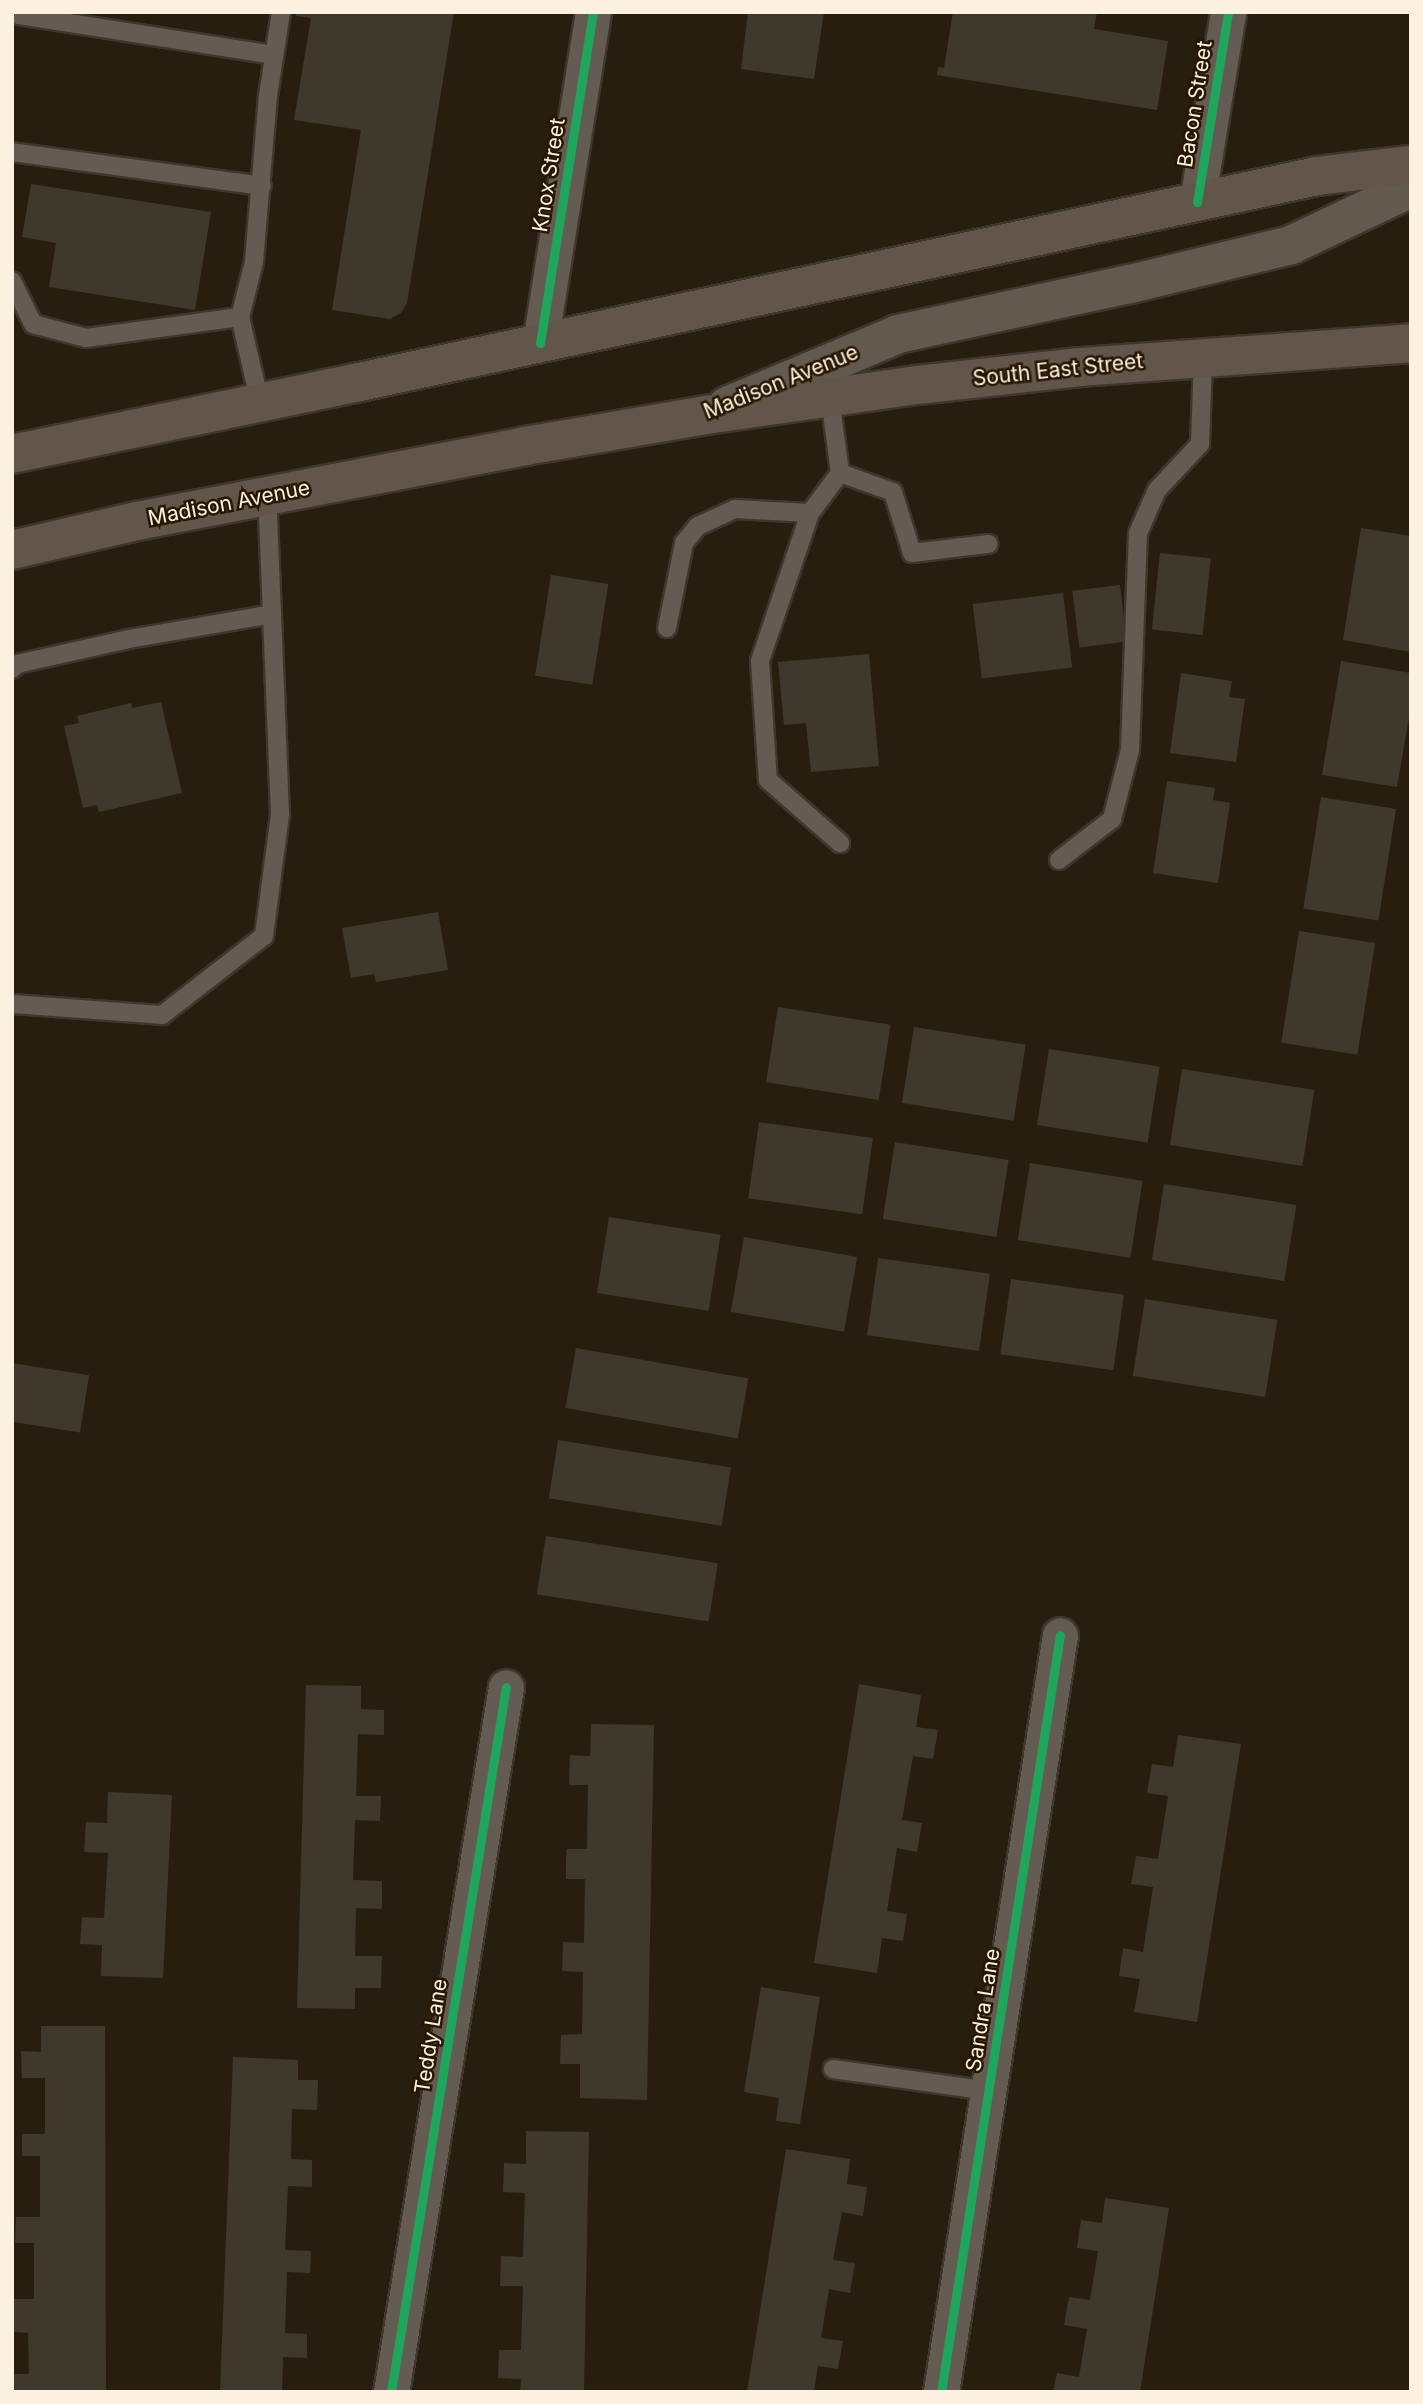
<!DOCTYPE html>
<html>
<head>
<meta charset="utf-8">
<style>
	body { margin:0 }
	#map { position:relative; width:1423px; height:2404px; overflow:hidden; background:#271e10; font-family:Inter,sans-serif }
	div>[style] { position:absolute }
	.building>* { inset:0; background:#3f392d; transform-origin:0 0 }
	.roads { filter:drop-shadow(2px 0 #3e372e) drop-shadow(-2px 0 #3e372e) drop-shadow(0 2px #3e372e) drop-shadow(0 -2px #3e372e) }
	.lane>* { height:18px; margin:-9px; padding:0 9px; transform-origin:9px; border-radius:9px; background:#645c52 }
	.street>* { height:35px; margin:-17.5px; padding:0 17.5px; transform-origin:17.5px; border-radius:17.5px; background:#645c52 }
	.secondary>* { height:38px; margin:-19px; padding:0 19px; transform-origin:19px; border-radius:19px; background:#635a4f }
	.primary>* { height:38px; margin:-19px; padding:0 19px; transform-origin:19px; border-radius:19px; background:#62564b }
	.cycleway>* { height:9px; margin:-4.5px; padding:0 4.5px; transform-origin:4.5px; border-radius:4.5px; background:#20a55d }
	span { translate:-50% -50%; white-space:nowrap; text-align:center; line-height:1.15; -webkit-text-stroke:5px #271600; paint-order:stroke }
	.street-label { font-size:21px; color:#fcf0e1 }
	.frame { position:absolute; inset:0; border:14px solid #fcf0e1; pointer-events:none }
</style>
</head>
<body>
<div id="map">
	<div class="building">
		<div style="clip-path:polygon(297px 12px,454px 12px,407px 303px,401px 313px,390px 319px,332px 310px,361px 130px,294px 120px,311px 18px,296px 16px)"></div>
		<div style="clip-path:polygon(748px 12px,824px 12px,814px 79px,741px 69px)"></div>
		<div style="clip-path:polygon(953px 12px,1097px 12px,1094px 29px,1168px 41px,1157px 110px,937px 75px,938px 67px,944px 68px)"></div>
		<div style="clip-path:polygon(31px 184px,211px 212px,195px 310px,49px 287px,56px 243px,22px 237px)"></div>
		<div style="clip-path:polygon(1361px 528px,1411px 536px,1411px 652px,1343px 640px)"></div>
		<div style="left:1160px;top:553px;width:51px;height:77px;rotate:6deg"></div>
		<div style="left:551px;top:575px;width:58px;height:102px;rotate:9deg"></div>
		<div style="left:1120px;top:585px;width:57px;height:48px;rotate:83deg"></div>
		<div style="left:1063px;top:593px;width:75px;height:91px;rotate:83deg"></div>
		<div style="clip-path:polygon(869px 654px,879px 766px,811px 772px,806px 723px,784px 725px,778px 662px)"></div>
		<div style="clip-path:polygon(1341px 661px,1411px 673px,1411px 706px,1397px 787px,1322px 775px)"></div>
		<div style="clip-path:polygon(1181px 673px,1232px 681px,1229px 697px,1245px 699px,1236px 762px,1170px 753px)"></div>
		<div style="clip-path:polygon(161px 702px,182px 793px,99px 812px,97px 805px,83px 808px,64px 726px,79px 723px,77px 716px,131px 703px,132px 708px)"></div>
		<div style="clip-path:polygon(1167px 781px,1215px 788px,1213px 800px,1230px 803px,1218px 883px,1153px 873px)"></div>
		<div style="left:1321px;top:797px;width:76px;height:113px;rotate:9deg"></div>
		<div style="clip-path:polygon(438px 912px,448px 970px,376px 982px,374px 974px,351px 978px,342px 928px)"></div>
		<div style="left:1299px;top:931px;width:77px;height:113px;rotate:9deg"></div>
		<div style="left:778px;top:1007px;width:114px;height:76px;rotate:9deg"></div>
		<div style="left:914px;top:1027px;width:113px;height:77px;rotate:9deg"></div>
		<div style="left:1049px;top:1049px;width:112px;height:77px;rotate:9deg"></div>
		<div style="left:1182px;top:1069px;width:134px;height:77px;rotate:9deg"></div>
		<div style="left:759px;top:1122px;width:115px;height:77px;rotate:8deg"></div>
		<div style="left:895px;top:1142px;width:115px;height:78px;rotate:9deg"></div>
		<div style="left:1030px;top:1163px;width:114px;height:78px;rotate:9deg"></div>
		<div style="left:1164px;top:1184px;width:134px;height:77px;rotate:9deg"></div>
		<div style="left:609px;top:1217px;width:113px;height:77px;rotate:9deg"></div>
		<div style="left:744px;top:1237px;width:115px;height:76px;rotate:10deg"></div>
		<div style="left:878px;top:1258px;width:113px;height:78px;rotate:8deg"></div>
		<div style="left:1011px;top:1279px;width:114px;height:76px;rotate:8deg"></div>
		<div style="left:1145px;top:1299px;width:134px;height:78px;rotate:9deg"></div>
		<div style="left:576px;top:1348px;width:175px;height:61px;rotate:10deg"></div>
		<div style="left:12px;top:1363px;width:78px;height:58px;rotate:9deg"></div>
		<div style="left:558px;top:1440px;width:175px;height:59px;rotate:9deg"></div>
		<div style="left:546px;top:1536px;width:174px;height:59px;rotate:9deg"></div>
		<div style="clip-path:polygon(859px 1684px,921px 1695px,916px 1727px,938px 1730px,933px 1759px,913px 1756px,902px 1820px,922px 1823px,917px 1852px,897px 1848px,887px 1911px,907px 1914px,903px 1941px,882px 1938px,877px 1973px,814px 1963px)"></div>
		<div style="clip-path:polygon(306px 1685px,361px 1686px,361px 1709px,384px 1710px,384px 1735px,358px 1734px,356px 1796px,381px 1796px,380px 1821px,355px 1820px,353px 1880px,382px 1881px,382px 1909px,356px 1908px,355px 1956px,382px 1956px,381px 1988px,355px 1988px,355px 2009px,297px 2008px)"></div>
		<div style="clip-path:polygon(591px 1724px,654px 1725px,647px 2100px,580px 2098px,580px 2064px,560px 2064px,561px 2035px,582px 2034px,583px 1972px,562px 1971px,563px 1942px,584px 1943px,585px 1879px,566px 1879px,566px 1858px,567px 1849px,587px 1849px,588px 1785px,569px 1785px,570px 1755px,590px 1756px)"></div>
		<div style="clip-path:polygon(1178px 1735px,1241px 1744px,1197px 2022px,1134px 2012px,1140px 1979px,1119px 1976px,1123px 1948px,1143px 1952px,1153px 1887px,1131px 1884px,1136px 1856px,1158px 1859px,1168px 1796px,1147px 1793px,1152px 1764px,1173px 1767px)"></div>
		<div style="clip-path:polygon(108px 1792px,172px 1795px,163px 1978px,101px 1976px,102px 1945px,80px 1944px,82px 1917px,104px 1918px,108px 1853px,84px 1852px,86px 1822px,107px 1823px)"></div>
		<div style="clip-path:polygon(761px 1987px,820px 1997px,800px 2124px,776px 2121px,779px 2098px,744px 2092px)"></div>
		<div style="clip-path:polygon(41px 2026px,105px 2026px,106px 2392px,12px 2392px,12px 2374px,29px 2374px,28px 2333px,12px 2332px,12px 2299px,34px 2299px,34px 2243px,15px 2243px,16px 2217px,40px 2217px,40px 2156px,22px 2156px,22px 2134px,45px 2134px,45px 2078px,22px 2078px,21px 2051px,41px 2052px)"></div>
		<div style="clip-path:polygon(233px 2057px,298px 2060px,298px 2080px,318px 2080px,317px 2110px,292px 2109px,291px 2159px,312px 2160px,312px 2187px,288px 2186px,285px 2250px,311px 2251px,310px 2273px,287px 2272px,285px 2333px,307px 2334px,307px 2358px,283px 2357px,282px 2392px,220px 2392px)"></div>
		<div style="clip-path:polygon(526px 2131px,589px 2132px,584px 2392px,520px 2392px,521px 2379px,498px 2378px,499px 2350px,521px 2350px,523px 2286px,500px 2286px,501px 2256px,523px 2257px,525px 2193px,503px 2192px,504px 2163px,526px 2164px)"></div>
		<div style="clip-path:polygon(786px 2149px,850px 2159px,847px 2184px,867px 2187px,863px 2216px,842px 2212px,833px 2260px,855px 2263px,850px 2293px,829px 2289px,821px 2338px,843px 2341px,838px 2369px,818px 2366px,814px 2392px,747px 2392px)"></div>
		<div style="clip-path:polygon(1105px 2198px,1169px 2208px,1140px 2392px,1053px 2392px,1057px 2373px,1079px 2377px,1087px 2329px,1064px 2325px,1069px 2297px,1090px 2300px,1098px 2251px,1077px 2248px,1081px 2220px,1102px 2223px)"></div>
	</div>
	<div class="roads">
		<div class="lane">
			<div style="left:12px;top:14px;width:265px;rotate:8.9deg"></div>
			<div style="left:12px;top:152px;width:252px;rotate:7.7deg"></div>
			<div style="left:12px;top:281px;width:48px;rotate:64deg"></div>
			<div style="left:33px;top:324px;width:55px;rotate:14.8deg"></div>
			<div style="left:86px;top:338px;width:155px;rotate:-7.8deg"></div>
			<div style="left:240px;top:317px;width:57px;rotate:-75.7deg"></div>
			<div style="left:254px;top:262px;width:167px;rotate:-85.2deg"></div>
			<div style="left:268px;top:96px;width:85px;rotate:-81.2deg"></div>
			<div style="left:240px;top:317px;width:88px;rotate:76.9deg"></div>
			<div style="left:840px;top:473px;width:56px;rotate:19.7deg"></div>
			<div style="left:893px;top:492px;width:64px;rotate:72.7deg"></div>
			<div style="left:912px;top:553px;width:77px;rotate:-6.8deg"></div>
			<div style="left:810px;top:513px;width:156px;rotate:108.7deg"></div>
			<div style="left:760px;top:661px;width:119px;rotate:86.2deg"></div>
			<div style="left:768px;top:780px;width:96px;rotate:41.2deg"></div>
			<div style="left:667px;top:628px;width:87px;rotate:-78.7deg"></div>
			<div style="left:684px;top:543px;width:22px;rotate:-51deg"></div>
			<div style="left:698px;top:526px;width:41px;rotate:-24.7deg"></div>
			<div style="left:735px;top:509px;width:75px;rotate:3.1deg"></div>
			<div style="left:810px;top:513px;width:50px;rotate:-53.1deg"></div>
			<div style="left:840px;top:473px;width:76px;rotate:-97.6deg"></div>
			<div style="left:12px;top:669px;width:7px;rotate:-45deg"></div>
			<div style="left:17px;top:664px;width:115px;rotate:-12.6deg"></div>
			<div style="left:129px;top:639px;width:145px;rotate:-9.9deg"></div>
			<div style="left:1059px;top:860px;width:67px;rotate:-37.7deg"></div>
			<div style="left:1112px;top:819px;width:71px;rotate:-75.4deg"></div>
			<div style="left:1130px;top:750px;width:217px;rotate:-87.9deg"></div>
			<div style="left:1138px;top:533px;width:47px;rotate:-66.2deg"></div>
			<div style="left:1157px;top:490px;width:63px;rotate:-46.9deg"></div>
			<div style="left:1200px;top:444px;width:87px;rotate:-88deg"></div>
			<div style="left:12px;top:1004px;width:150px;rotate:4.2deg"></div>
			<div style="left:162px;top:1015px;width:129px;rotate:-37.8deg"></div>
			<div style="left:264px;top:936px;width:123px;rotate:-82.5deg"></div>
			<div style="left:280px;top:814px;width:318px;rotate:-92.3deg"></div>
			<div style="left:833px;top:2069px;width:158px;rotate:8deg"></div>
		</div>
		<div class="street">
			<div style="left:1197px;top:202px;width:193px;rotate:-80.7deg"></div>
			<div style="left:540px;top:343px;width:335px;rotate:-80.9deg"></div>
			<div style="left:391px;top:2392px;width:714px;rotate:-80.74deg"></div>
			<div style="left:941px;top:2392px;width:766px;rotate:-81.07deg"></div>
		</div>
		<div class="secondary">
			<div style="left:727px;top:406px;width:186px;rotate:-22.8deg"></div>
			<div style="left:898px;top:334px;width:237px;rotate:-12.2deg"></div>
			<div style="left:1130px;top:284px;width:166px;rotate:-13.6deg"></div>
			<div style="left:1291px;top:245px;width:133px;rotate:-25.4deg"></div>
		</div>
		<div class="primary">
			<div style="left:12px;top:454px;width:350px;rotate:-11.7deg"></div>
			<div style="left:355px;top:383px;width:984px;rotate:-12.14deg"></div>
			<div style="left:1317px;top:176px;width:95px;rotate:-6.7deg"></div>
			<div style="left:12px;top:550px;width:128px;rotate:-13.1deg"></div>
			<div style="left:137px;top:521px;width:395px;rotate:-10.9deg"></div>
			<div style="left:525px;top:446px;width:184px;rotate:-9.7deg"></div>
			<div style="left:706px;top:415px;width:213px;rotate:-8.1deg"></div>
			<div style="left:917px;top:385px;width:164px;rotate:-6.3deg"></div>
			<div style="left:1080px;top:367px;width:332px;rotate:-4.1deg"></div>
		</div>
	</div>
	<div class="cycleway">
		<div style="left:1197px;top:202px;width:193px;rotate:-80.7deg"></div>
		<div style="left:540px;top:343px;width:335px;rotate:-80.9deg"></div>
		<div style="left:391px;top:2392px;width:714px;rotate:-80.74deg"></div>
		<div style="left:941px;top:2392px;width:766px;rotate:-81.07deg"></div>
	</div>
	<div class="street-label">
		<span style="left:1195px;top:104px;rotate:-81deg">Bacon Street</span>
		<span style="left:549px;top:175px;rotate:-81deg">Knox Street</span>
		<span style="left:1058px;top:370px;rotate:-6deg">South East Street</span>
		<span style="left:781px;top:382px;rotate:-22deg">Madison Avenue</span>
		<span style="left:229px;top:503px;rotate:-11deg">Madison Avenue</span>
		<span style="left:983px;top:2010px;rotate:-81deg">Sandra Lane</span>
		<span style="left:431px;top:2036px;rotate:-81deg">Teddy Lane</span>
	</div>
	<div class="frame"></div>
</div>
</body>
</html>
